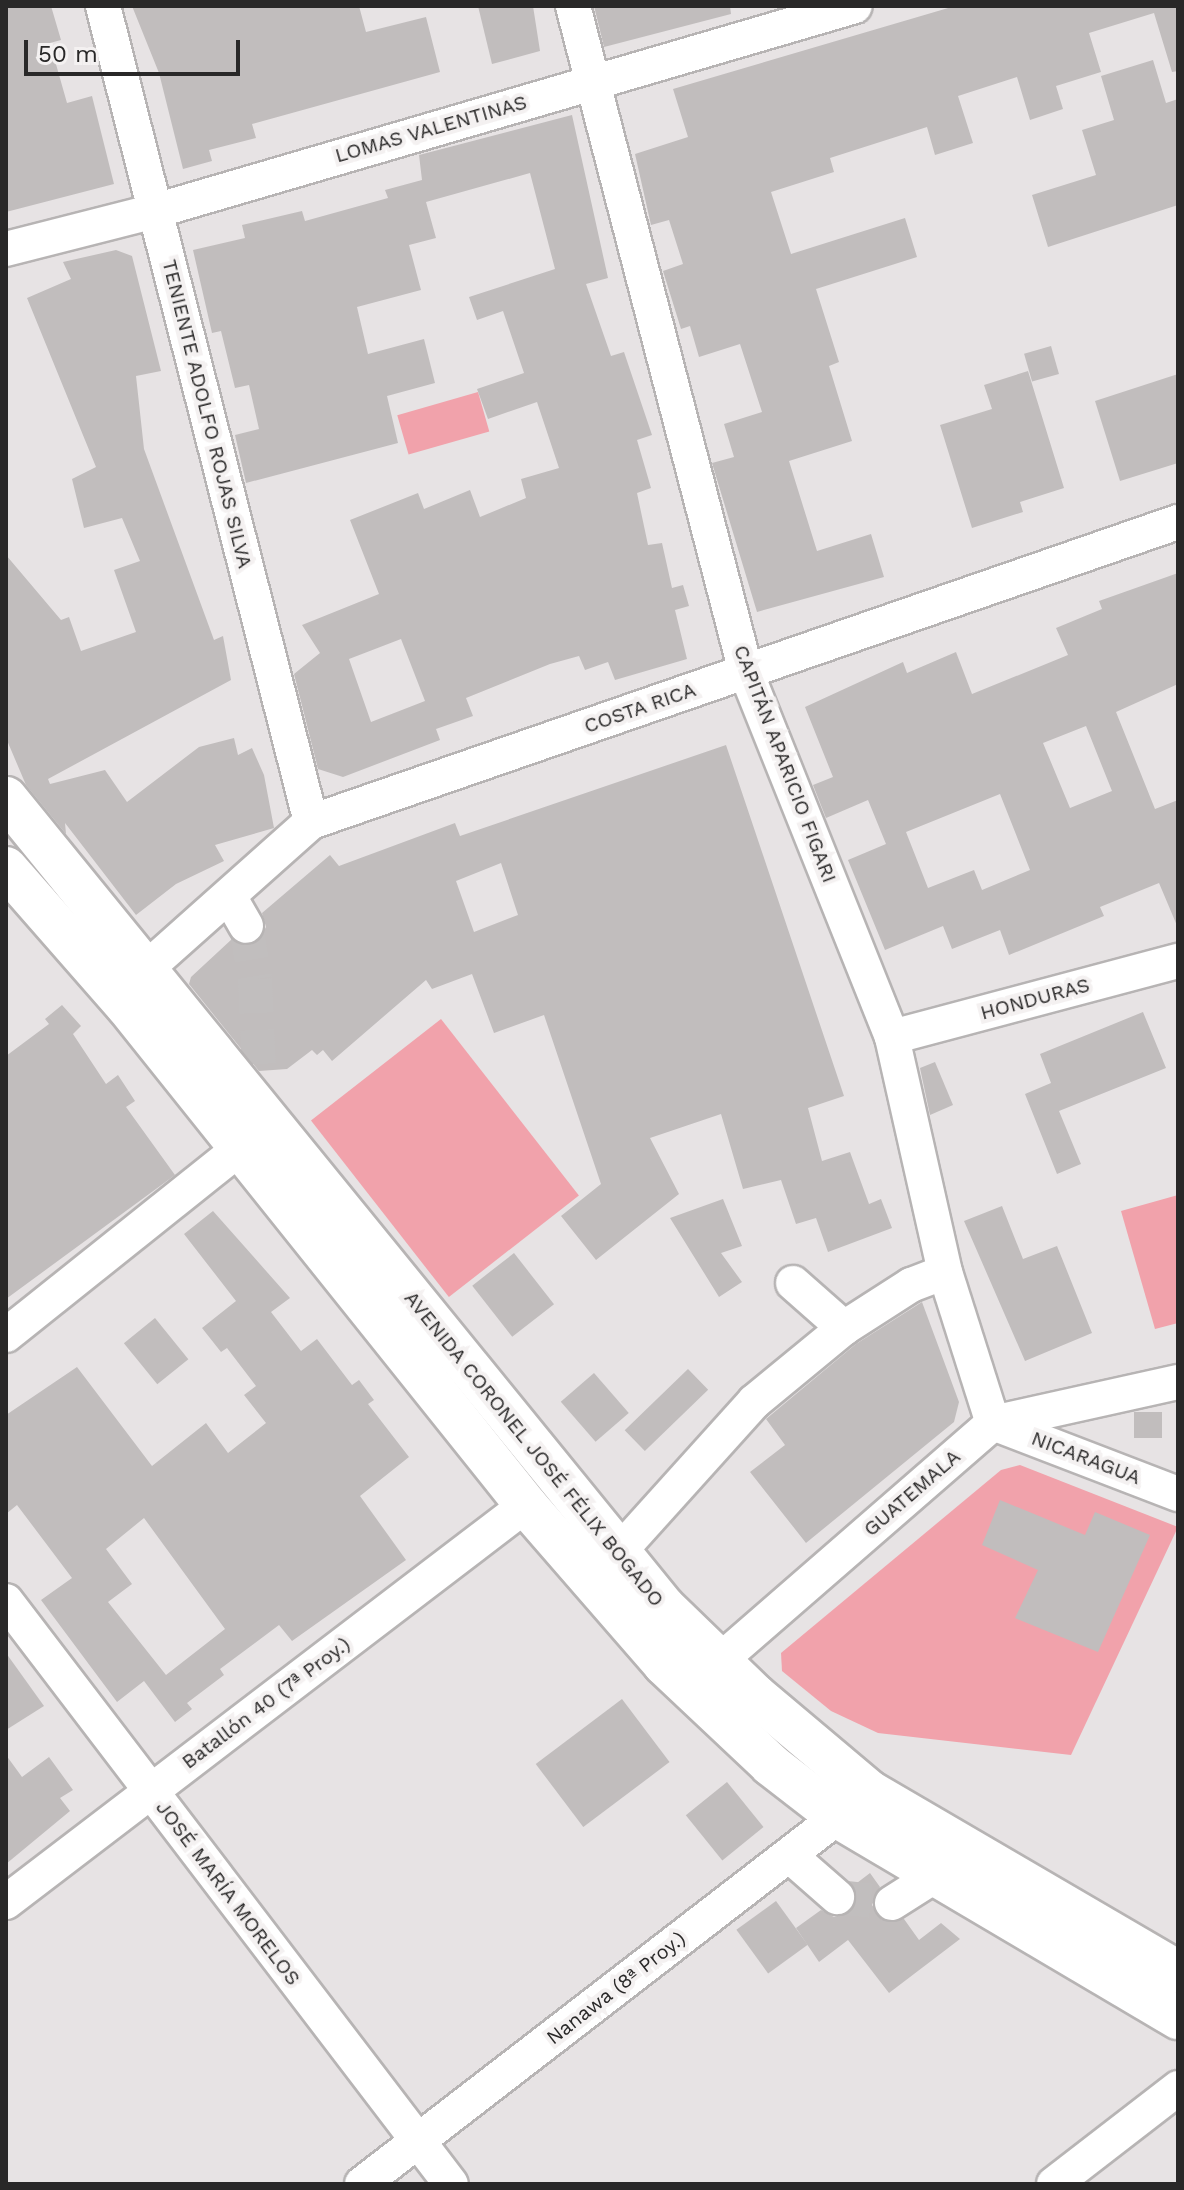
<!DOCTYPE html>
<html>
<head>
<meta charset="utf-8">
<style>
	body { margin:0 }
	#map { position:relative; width:1184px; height:2190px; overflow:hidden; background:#e7e3e4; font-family:"Work Sans",sans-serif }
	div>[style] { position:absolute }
	.green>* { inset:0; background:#f1a2ab; transform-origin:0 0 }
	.building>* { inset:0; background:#c1bdbd; transform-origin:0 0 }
	.minor-tunnel>* { height:34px; margin-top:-17px; transform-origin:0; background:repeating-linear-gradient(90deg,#c1bebe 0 34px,transparent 0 51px) }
	.roads { filter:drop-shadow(2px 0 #b7b4b4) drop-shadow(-2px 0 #b7b4b4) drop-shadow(0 2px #b7b4b4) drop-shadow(0 -2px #b7b4b4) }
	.minor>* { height:34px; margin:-17px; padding:0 17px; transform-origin:17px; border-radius:17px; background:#fff }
	.major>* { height:42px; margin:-21px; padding:0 21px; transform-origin:21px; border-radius:21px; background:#fff }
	span { translate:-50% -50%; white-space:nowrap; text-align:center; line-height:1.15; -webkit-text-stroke:8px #f4f1f1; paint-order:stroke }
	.street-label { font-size:20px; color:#292828 }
	.frame { position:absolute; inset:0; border:8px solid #292828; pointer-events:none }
	.scale { position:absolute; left:24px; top:40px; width:216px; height:36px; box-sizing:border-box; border:4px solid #292828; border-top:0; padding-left:10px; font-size:24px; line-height:28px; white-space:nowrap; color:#292828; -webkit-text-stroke:6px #f4f1f1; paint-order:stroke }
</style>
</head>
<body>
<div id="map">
	<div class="green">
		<div style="left:478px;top:392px;width:41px;height:84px;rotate:74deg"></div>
		<div style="left:441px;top:1019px;width:224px;height:165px;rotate:52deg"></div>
		<div style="clip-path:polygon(1178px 1195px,1178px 1323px,1155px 1329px,1121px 1211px)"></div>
		<div style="clip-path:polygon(1020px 1465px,1178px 1527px,1071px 1755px,878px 1733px,831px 1711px,782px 1671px,781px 1653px,1001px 1470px)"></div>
	</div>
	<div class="building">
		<div style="clip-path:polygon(6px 6px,51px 6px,61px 40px,50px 43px,67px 103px,92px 96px,114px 184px,6px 212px)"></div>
		<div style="clip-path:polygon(132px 6px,359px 6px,366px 32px,426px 17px,440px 72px,252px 124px,256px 138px,209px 150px,212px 161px,183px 169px,159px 73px)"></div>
		<div style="clip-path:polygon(478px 6px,533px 6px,540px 51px,492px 64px)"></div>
		<div style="clip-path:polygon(594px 6px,730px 6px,731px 14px,604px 47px)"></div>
		<div style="clip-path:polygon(955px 6px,1178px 6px,1178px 71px,1172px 72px,1154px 13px,1089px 33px,1101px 72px,1056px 86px,1063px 109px,1030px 120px,1017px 77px,958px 96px,973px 143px,935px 155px,927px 127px,830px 158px,834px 172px,771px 192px,791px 254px,905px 218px,917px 257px,816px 289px,839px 362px,829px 366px,852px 441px,789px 461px,817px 551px,871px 534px,884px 577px,757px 612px,712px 463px,734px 457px,724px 424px,762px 412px,740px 344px,699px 357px,690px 326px,681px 329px,663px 271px,683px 264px,669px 220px,651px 225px,635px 154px,688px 137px,673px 89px)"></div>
		<div style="clip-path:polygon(1153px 60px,1166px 103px,1178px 99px,1178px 205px,1048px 247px,1032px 195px,1096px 175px,1082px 130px,1114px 120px,1101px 76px)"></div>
		<div style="clip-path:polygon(evenodd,572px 115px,608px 278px,586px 284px,611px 356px,624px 352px,652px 435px,637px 440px,651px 488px,637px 493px,648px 545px,662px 543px,672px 588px,683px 585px,689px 606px,675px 610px,687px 659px,615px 680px,608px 662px,585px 670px,579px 656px,550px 664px,466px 698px,473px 716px,436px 729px,440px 740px,343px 777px,318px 769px,294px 674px,320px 653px,302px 625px,379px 594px,350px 520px,418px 493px,424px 509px,470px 490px,480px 517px,526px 498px,521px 479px,559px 468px,537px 402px,488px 419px,477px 389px,524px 373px,503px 311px,477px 320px,469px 297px,555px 269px,530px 173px,426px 202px,436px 238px,409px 245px,421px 290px,357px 307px,368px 354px,424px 339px,435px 383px,387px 396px,398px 443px,246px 483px,235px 435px,259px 429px,249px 385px,235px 388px,221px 331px,212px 333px,193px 250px,245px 238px,242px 225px,302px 211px,305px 221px,388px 198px,385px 190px,422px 180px,419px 155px,572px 115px,401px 639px,425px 701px,371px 722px,349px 659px,401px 639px)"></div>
		<div style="clip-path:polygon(116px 250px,132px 256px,161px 371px,136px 376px,144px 449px,214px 640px,223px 636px,231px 680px,48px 779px,50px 784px,105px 770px,127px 802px,199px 747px,234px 738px,238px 755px,252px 748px,264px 775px,274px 828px,215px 845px,224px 861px,176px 884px,136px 915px,65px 823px,66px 834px,26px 785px,6px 738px,6px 555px,61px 620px,69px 617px,81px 651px,136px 632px,114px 570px,140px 561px,122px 518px,84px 528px,72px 479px,96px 467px,27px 298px,71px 279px,63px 262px)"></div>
		<div style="left:1051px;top:346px;width:29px;height:28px;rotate:74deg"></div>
		<div style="clip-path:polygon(1028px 371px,1064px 488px,1020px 502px,1023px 512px,972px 528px,940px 425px,992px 409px,984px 385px)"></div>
		<div style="clip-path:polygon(1178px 374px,1178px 463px,1120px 481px,1095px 401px)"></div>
		<div style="clip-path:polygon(evenodd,1178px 573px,1178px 684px,1116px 712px,1155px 809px,1178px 800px,1178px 928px,1159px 883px,1100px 907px,1104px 916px,1009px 955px,1000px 930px,952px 949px,943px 926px,885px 950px,848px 860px,886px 844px,868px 800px,826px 818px,813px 785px,833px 777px,805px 707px,903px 662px,907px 673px,956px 652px,972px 694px,1068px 655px,1056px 628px,1102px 609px,1099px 601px,1178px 573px,1086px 726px,1112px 791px,1070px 808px,1043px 743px,1086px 726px,1178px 573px,1000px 794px,1030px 870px,982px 890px,974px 870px,928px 888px,906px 832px,1000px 794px)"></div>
		<div style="clip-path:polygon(evenodd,726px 745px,844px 1096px,808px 1108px,822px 1161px,850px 1152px,869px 1204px,881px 1199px,892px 1228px,828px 1252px,816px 1218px,796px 1224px,781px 1180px,743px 1189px,721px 1114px,650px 1138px,679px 1194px,596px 1260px,561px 1216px,601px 1184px,544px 1015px,494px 1033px,472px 974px,432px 989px,426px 980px,332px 1061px,323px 1050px,317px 1055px,312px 1050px,287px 1069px,259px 1071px,189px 984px,191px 977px,232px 939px,245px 946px,257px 943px,266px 927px,262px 913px,330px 855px,339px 866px,455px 823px,460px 836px,726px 745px,501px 863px,518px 915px,474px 932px,456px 881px,501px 863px)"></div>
		<div style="clip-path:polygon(62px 1005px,81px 1026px,73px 1034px,106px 1084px,118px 1075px,135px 1101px,126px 1107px,175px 1175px,6px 1299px,6px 1056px,49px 1024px,45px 1019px)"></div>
		<div style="clip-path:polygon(1143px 1012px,1166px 1068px,1059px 1111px,1081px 1164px,1057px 1174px,1025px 1094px,1051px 1083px,1040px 1054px)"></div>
		<div style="clip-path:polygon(935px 1062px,953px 1105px,930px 1115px,920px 1068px)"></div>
		<div style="clip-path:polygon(723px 1199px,742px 1246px,721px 1253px,742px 1282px,719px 1297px,670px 1218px)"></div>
		<div style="clip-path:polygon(1002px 1206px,1023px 1259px,1057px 1246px,1092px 1333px,1025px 1361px,964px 1221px)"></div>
		<div style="clip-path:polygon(evenodd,213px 1211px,290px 1298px,271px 1312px,301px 1351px,317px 1339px,352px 1385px,359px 1380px,374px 1400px,368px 1404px,409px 1457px,360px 1496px,406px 1560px,292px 1641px,279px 1625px,220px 1669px,224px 1675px,187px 1703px,192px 1709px,175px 1722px,144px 1681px,117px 1702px,41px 1600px,72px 1578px,17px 1505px,6px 1514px,6px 1415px,77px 1367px,152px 1466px,206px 1423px,228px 1453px,266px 1423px,244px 1395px,256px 1386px,227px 1348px,221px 1352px,202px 1328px,236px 1301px,184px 1234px,213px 1211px,144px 1518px,225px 1629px,166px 1675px,108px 1602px,132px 1584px,106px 1549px,144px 1518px)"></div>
		<div style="left:514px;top:1253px;width:65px;height:53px;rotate:52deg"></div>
		<div style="clip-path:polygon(922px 1302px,959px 1402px,954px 1422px,806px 1543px,750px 1472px,785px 1445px,766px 1419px,856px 1344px)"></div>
		<div style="left:155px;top:1318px;width:53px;height:40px;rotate:51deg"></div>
		<div style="left:688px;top:1369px;width:29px;height:88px;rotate:46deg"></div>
		<div style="left:594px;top:1373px;width:53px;height:44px;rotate:49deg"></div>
		<div style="left:1134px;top:1412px;width:28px;height:26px"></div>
		<div style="clip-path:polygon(1000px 1500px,1085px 1535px,1095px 1512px,1150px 1535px,1098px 1652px,1015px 1618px,1038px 1570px,982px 1545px)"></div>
		<div style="clip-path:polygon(6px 1653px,44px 1706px,6px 1730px)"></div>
		<div style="left:622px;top:1699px;width:79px;height:108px;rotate:53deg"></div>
		<div style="clip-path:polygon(6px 1755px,22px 1777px,49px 1757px,73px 1790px,60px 1798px,70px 1811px,6px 1864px)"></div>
		<div style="left:727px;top:1782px;width:58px;height:53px;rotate:51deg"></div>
		<div style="clip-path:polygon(870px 1873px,880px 1887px,872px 1905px,882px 1920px,904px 1919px,919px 1940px,941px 1923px,960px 1939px,889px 1993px,848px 1940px,819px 1962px,796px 1928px,821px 1910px,834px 1917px,851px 1911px,857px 1900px,853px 1886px)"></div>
		<div style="left:776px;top:1901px;width:54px;height:49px;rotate:54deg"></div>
	</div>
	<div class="minor-tunnel">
		<div style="left:246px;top:926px;width:54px;rotate:80.4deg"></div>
		<div style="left:255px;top:979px;width:91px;rotate:87.5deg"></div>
		<div style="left:837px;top:1897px;width:55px;rotate:6.2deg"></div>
	</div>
	<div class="roads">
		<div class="minor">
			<div style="left:103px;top:6px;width:842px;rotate:75.7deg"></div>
			<div style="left:573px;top:6px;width:688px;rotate:75.44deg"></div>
			<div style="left:746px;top:672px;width:393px;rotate:68.2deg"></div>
			<div style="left:892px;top:1037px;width:241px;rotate:77.3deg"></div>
			<div style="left:945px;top:1272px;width:158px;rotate:72.4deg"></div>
			<div style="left:6px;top:249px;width:154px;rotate:-14.3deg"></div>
			<div style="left:155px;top:211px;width:729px;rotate:-16.32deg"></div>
			<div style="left:230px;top:898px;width:32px;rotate:60deg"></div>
			<div style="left:146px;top:969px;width:221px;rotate:-41.7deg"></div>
			<div style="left:311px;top:822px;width:917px;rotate:-19.09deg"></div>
			<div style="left:892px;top:1037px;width:296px;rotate:-14.9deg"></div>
			<div style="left:793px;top:1283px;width:68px;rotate:41.4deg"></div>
			<div style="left:6px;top:1335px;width:298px;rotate:-38.6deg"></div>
			<div style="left:993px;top:1423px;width:198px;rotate:21deg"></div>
			<div style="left:618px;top:1553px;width:203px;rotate:-48deg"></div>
			<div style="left:754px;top:1402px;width:117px;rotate:-39.4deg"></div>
			<div style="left:844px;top:1328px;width:80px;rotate:-32.7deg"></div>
			<div style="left:911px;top:1285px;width:36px;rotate:-21deg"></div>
			<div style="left:6px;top:1601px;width:733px;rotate:52.65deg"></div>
			<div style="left:701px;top:1677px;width:387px;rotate:-41deg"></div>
			<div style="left:993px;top:1423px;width:189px;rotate:-12.5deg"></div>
			<div style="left:789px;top:1855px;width:64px;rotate:41.2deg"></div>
			<div style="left:6px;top:1902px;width:654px;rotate:-37.36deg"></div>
			<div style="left:892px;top:1903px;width:49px;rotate:-32.4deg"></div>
			<div style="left:362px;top:2184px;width:624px;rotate:-37.64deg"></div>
			<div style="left:1054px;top:2184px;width:157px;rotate:-37.7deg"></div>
		</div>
		<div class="major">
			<div style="left:6px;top:798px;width:1043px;rotate:50.88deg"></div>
			<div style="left:664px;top:1607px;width:128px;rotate:44.1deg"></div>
			<div style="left:756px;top:1696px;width:149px;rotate:40.1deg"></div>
			<div style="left:870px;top:1792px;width:357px;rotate:30.3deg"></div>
			<div style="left:6px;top:868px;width:184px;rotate:48.8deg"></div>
			<div style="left:127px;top:1006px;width:639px;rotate:51.35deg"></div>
			<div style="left:526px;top:1505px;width:211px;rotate:49deg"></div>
			<div style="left:664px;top:1664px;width:147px;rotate:43.3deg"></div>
			<div style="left:771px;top:1765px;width:85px;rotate:37.8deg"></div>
			<div style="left:838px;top:1817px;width:395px;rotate:30.6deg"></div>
		</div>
	</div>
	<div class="street-label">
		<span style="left:431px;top:129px;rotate:-16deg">LOMAS VALENTINAS</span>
		<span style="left:207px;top:414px;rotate:76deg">TENIENTE ADOLFO ROJAS SILVA</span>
		<span style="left:640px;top:708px;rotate:-19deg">COSTA RICA</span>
		<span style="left:785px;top:764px;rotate:69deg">CAPITÁN APARICIO FIGARI</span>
		<span style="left:1035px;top:999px;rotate:-15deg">HONDURAS</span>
		<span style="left:534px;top:1449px;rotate:51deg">AVENIDA CORONEL JOSÉ FÉLIX BOGADO</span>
		<span style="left:1086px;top:1458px;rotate:21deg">NICARAGUA</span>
		<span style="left:912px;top:1493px;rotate:-41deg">GUATEMALA</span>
		<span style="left:266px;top:1703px;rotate:-37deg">Batallón 40 (7ª Proy.)</span>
		<span style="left:228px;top:1893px;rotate:53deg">JOSÉ MARÍA MORELOS</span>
		<span style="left:616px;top:1988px;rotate:-38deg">Nanawa (8ª Proy.)</span>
	</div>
	<div class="frame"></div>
	<div class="scale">50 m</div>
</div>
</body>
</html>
